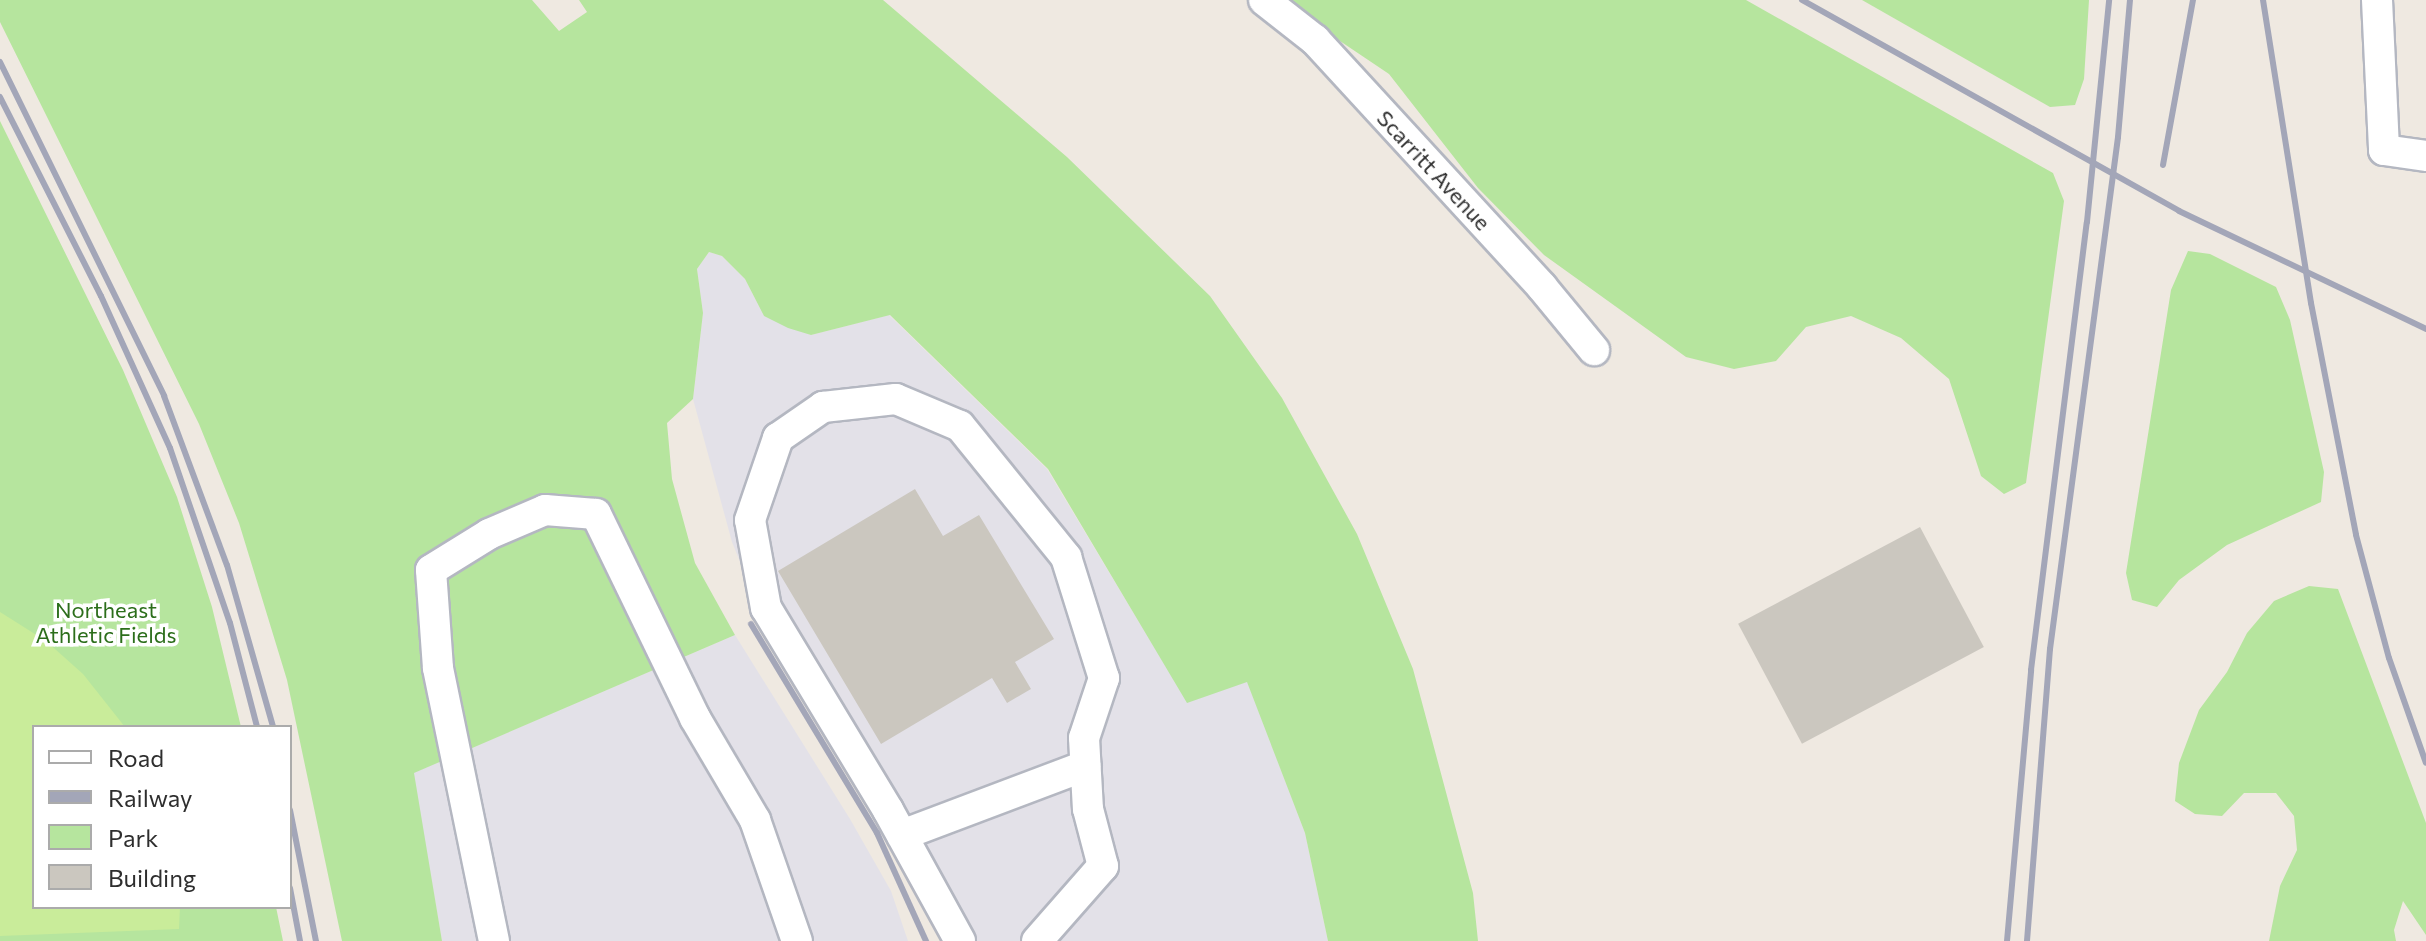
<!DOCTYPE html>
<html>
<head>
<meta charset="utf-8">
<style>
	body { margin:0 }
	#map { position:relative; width:2426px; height:941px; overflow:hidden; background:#efe9e1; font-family:Commissioner,sans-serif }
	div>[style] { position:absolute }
	.industrial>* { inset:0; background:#e3e1e8 }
	.green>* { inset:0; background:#b6e59e }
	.pitch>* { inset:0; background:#c9ec9a }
	.building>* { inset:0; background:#cbc7bf; transform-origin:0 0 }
	.roads { filter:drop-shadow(2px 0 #b4b7c1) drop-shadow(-2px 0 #b4b7c1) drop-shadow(0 2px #b4b7c1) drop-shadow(0 -2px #b4b7c1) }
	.minor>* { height:30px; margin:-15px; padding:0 15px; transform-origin:15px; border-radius:15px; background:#fff }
	.rail>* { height:6px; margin:-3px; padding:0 3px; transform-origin:3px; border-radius:3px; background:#a3a6b8 }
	span { translate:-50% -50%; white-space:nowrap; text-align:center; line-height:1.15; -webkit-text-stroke:7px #fff; paint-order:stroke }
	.street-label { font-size:22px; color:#2e2e2e }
	.park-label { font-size:22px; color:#2c6e1b }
	.legend { position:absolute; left:32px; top:725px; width:260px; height:184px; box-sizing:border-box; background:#fff; border:2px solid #ababab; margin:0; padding:10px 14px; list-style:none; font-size:24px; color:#2e2e2e }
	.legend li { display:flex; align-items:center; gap:16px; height:40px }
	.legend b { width:40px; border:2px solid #ababab }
</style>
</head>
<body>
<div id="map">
	<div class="industrial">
		<div style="clip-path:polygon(709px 252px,722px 256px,745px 279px,764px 316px,811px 335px,889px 315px,1047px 469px,1187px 702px,1247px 681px,1305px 833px,1328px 941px,941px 941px,914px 871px,762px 616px,732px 542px,693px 399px,703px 313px,697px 269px)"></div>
		<div style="clip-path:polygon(735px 635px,850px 819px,891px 891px,908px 941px,442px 941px,413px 773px)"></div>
	</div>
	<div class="green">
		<div style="clip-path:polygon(0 0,532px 0,559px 31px,587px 12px,579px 0,883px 0,1067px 157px,1210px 296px,1282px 398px,1357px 534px,1413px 669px,1473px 893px,1478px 941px,1328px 941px,1305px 833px,1247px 682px,1187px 703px,1048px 469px,890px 315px,811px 335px,788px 328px,764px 316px,745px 279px,722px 256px,709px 252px,697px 269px,703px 313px,693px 399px,667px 423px,672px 479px,695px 563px,735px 635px,414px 773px,442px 941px,342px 941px,287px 680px,239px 523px,199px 424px,0 22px)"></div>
		<div style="clip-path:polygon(1279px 0,1746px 0,2053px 173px,2064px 201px,2026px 483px,2004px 494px,1981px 476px,1949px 379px,1901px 338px,1851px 316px,1806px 327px,1776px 361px,1734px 369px,1686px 357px,1544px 255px,1478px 188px,1389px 74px)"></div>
		<div style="clip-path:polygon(1862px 0,2089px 0,2084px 79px,2075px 105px,2050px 107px)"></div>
		<div style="clip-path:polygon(0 121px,123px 370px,177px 497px,212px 607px,241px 727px,34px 727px,34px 907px,276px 907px,283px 941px,0 941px)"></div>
		<div style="clip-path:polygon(2188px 251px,2210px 254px,2276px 287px,2290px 320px,2324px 472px,2321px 502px,2227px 545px,2179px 580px,2157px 607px,2132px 600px,2126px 573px,2171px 290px)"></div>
		<div style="clip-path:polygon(2309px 586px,2338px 589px,2426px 823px,2426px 935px,2403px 901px,2394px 930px,2396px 941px,2269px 941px,2280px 886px,2297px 850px,2294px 816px,2276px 793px,2244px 793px,2222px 816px,2195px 814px,2175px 801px,2179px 763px,2199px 710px,2227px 672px,2247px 633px,2274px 601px)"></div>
	</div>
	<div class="pitch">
		<div style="clip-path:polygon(0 612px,46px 641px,83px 674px,125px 727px,34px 727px,34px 907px,180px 907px,179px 929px,0 936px)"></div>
	</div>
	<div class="building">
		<div style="clip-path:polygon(915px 489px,943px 536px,979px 515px,1054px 639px,1015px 662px,1031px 689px,1007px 703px,992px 678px,881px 744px,778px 571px)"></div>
		<div style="left:1920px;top:527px;width:136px;height:206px;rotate:62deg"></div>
	</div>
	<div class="roads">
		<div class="minor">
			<div style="left:1264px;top:0;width:65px;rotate:38.1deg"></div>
			<div style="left:1315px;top:40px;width:335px;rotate:47.4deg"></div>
			<div style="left:1542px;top:287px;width:82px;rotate:50.5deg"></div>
			<div style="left:2377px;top:0;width:150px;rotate:87.3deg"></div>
			<div style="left:2384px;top:150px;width:42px;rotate:8.1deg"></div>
			<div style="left:902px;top:835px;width:196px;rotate:-20.7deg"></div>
			<div style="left:494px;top:941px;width:279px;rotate:-101.6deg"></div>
			<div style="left:438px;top:668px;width:98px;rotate:-94.1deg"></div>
			<div style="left:431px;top:570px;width:68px;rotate:-31.8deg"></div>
			<div style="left:489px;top:534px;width:61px;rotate:-23.2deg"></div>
			<div style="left:545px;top:510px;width:51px;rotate:4.5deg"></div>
			<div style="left:596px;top:514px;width:227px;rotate:64.1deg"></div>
			<div style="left:695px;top:718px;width:118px;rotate:59.5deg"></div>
			<div style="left:755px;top:820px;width:128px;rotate:70.9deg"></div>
			<div style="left:960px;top:941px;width:149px;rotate:-118.8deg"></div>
			<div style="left:888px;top:810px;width:236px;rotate:-121.1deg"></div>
			<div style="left:766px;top:608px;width:89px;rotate:-100.3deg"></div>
			<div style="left:750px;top:520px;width:87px;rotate:-71.1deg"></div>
			<div style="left:778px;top:438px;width:55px;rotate:-34.6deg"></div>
			<div style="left:823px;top:407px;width:73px;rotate:-6.3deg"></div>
			<div style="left:896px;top:399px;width:69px;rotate:22.9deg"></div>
			<div style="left:960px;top:426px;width:169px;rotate:51deg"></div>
			<div style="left:1066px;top:557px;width:127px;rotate:72.6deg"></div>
			<div style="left:1104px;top:678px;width:63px;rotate:108.4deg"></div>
			<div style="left:1084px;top:738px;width:71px;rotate:86.8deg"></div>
			<div style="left:1088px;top:809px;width:59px;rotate:75.3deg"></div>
			<div style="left:1103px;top:866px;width:100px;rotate:131.3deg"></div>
		</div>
	</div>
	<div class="rail">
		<div style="left:1802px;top:0;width:432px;rotate:29.2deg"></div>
		<div style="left:2179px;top:211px;width:274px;rotate:25.5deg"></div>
		<div style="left:2263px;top:0;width:307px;rotate:81deg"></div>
		<div style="left:2311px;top:303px;width:236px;rotate:79deg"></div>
		<div style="left:2356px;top:535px;width:127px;rotate:75deg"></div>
		<div style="left:2389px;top:658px;width:111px;rotate:70.6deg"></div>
		<div style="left:0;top:62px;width:372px;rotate:63.8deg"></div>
		<div style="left:164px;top:396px;width:180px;rotate:69.6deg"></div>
		<div style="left:227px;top:565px;width:168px;rotate:74.1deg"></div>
		<div style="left:0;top:97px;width:223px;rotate:63.1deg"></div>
		<div style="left:101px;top:296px;width:167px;rotate:65.6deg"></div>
		<div style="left:170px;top:448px;width:185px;rotate:71.1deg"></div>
		<div style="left:230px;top:623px;width:107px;rotate:75.4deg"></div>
		<div style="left:2163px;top:165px;width:168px;rotate:-79.7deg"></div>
		<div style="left:751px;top:624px;width:244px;rotate:58.9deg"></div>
		<div style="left:877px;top:833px;width:119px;rotate:65.6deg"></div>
		<div style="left:290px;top:810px;width:134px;rotate:78.8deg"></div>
		<div style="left:290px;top:888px;width:54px;rotate:79.3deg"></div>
		<div style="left:2007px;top:941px;width:272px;rotate:-84.9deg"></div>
		<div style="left:2031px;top:670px;width:451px;rotate:-82.9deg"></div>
		<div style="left:2087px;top:222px;width:223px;rotate:-84.3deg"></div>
		<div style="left:2027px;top:941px;width:293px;rotate:-85.5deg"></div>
		<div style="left:2050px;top:649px;width:516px;rotate:-82.43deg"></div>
		<div style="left:2118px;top:137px;width:138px;rotate:-85deg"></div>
	</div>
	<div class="street-label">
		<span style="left:1434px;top:170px;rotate:47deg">Scarritt Avenue</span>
	</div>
	<div class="park-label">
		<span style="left:106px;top:622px">Northeast<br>Athletic Fields</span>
	</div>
	<ul class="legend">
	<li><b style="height:10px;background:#fff"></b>Road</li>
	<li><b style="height:10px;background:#a3a6b8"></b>Railway</li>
	<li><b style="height:22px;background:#b6e59e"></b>Park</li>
	<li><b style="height:22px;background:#cbc7bf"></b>Building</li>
	</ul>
</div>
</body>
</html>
